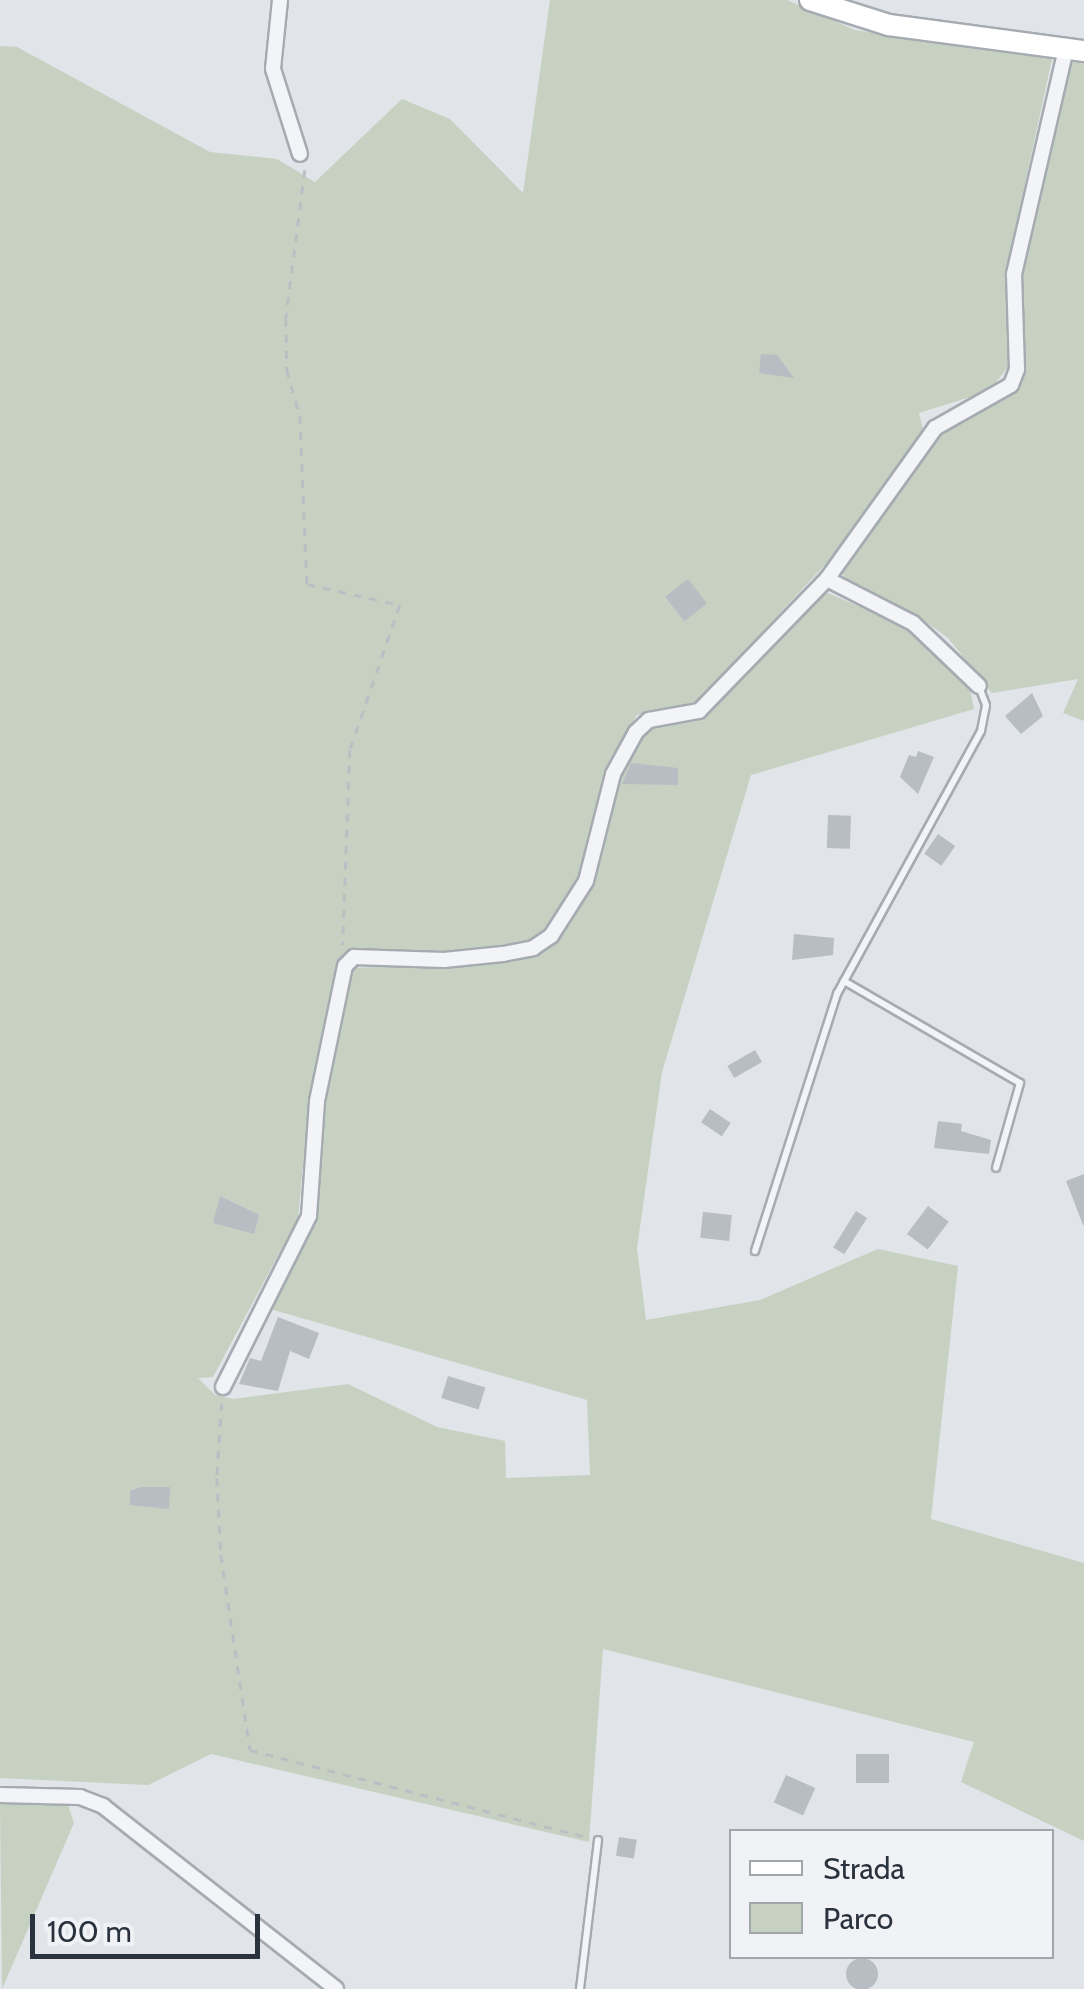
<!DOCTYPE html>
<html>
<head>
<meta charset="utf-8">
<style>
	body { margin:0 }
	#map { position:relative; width:1084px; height:1989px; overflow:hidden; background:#e1e4e8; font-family:Cabin,sans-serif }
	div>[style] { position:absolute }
	.green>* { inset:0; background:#c6d1c2 }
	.building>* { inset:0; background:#b8bdc4; transform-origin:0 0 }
	.round { border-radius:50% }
	.path>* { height:2.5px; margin-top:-1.25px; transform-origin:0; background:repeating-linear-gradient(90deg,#bbbec3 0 8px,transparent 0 16px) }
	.roads { filter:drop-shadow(2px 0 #a6abb2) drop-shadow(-2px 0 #a6abb2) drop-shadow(0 2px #a6abb2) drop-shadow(0 -2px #a6abb2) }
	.lane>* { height:6px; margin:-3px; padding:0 3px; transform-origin:3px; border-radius:3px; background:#f3f4f7 }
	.street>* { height:14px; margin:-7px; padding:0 7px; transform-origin:7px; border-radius:7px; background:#f3f4f7 }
	.secondary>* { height:20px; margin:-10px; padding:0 10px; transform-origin:10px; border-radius:10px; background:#fff }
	span { translate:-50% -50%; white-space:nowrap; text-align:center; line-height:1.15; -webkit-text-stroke:9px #f0f2f6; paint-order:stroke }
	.legend { position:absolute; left:729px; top:1829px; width:325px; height:130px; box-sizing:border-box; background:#f0f2f6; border:2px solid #a1a5ac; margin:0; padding:12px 18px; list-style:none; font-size:30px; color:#2a323e }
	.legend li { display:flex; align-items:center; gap:20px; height:50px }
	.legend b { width:50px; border:2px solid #a1a5ac }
	.scale { position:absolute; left:30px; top:1914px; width:230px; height:45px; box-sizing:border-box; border:5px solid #2a323e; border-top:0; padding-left:12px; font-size:30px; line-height:35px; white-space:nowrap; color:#2a323e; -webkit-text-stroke:8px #f0f2f6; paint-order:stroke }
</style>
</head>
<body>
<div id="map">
	<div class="green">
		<div style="clip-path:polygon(550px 0,787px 0,855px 30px,1052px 59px,1006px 272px,1008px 367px,989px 391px,919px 413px,923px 429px,847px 541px,697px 702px,637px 715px,610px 759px,581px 880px,543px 934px,501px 949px,349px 955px,338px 964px,309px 1103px,298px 1218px,213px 1377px,198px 1378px,215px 1395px,233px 1399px,348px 1384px,437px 1427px,505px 1441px,506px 1478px,590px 1475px,587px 1400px,270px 1309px,314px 1219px,323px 1102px,351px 968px,488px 963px,545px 950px,585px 897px,627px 754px,649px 728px,699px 720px,820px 596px,828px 593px,907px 627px,968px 680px,974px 709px,751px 775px,662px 1072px,637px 1248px,646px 1320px,760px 1300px,878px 1249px,958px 1266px,931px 1519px,1084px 1563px,1084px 1841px,961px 1782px,974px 1742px,603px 1649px,589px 1842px,211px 1754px,148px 1785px,0 1778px,0 46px,17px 47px,210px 152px,277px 159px,315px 182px,402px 99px,450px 119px,523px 193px)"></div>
		<div style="clip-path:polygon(1069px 62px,1084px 63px,1084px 721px,1063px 713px,1078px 679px,992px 693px,948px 638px,918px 616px,844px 581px,843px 571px,939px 436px,1015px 390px,1020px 276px)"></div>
		<div style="clip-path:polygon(0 1803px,68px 1805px,74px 1823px,2px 1989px)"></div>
	</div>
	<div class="building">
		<div style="clip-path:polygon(761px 354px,777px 355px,794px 378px,759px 373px)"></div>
		<div style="left:688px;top:579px;width:31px;height:29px;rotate:52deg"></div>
		<div style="clip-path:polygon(1032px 693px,1043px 716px,1021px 734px,1005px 716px)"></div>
		<div style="clip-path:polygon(918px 751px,934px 757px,918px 794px,900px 777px,909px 755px,916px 757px)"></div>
		<div style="clip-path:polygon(631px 763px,678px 768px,678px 785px,622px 784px)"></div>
		<div style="left:828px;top:815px;width:23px;height:33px;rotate:2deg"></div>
		<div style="left:938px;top:834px;width:21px;height:24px;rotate:35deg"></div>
		<div style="clip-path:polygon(794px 934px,834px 938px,833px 955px,792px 960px)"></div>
		<div style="left:755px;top:1050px;width:14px;height:32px;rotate:60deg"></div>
		<div style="left:710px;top:1109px;width:25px;height:16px;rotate:34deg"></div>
		<div style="clip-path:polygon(938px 1121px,962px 1124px,961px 1131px,991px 1140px,989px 1154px,934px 1148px)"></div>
		<div style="clip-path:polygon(1084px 1174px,1084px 1225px,1083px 1225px,1066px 1181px)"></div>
		<div style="clip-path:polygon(220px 1196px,259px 1215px,254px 1234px,213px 1223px)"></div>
		<div style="left:928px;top:1206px;width:26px;height:35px;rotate:37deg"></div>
		<div style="left:856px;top:1211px;width:13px;height:43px;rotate:32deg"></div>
		<div style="left:703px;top:1212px;width:29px;height:26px;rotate:6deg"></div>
		<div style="clip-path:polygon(278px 1317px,319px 1333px,309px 1359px,290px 1351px,278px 1391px,239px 1384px,250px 1358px,261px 1361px)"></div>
		<div style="left:448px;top:1376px;width:39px;height:23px;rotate:17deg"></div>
		<div style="clip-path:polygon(141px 1487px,170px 1487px,169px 1509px,130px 1505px,130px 1491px)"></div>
		<div style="left:889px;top:1754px;width:29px;height:33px;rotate:90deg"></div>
		<div style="left:786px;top:1775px;width:32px;height:30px;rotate:24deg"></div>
		<div style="left:619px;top:1837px;width:18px;height:19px;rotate:9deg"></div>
		<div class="round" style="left:846px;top:1958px;width:32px;height:32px"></div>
	</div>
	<div class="path">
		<div style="left:305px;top:170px;width:150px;rotate:97.3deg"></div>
		<div style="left:286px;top:319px;width:51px;rotate:88.9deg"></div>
		<div style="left:287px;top:370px;width:48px;rotate:74.2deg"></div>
		<div style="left:300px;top:416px;width:168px;rotate:87.6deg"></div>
		<div style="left:307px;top:584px;width:95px;rotate:12.7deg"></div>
		<div style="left:400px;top:605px;width:153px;rotate:109deg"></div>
		<div style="left:350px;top:750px;width:195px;rotate:92.1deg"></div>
		<div style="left:222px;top:1403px;width:75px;rotate:93.8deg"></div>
		<div style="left:217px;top:1478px;width:77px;rotate:87deg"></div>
		<div style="left:221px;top:1555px;width:197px;rotate:81.5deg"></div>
		<div style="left:250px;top:1750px;width:347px;rotate:14.5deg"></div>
	</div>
	<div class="roads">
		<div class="lane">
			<div style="left:844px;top:981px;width:203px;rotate:30.1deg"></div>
			<div style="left:1020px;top:1083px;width:88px;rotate:105.8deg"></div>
			<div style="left:755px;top:1251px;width:270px;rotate:-72.3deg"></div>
			<div style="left:837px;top:994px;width:300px;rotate:-61.3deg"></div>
			<div style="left:981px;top:731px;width:26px;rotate:-79deg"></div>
			<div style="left:986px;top:705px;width:19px;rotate:-111deg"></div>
			<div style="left:580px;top:1989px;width:150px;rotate:-83.1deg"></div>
		</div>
		<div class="street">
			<div style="left:280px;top:0;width:69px;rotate:95.8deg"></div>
			<div style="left:273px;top:69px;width:89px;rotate:72.4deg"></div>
			<div style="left:827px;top:579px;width:97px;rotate:27.1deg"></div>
			<div style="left:913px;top:623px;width:91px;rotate:43.7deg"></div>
			<div style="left:223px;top:1387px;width:191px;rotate:-63.3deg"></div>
			<div style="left:309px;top:1216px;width:115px;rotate:-86deg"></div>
			<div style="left:317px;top:1101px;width:138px;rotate:-78.3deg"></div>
			<div style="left:345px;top:966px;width:13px;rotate:-45deg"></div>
			<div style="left:354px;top:957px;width:90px;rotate:1.9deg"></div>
			<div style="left:444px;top:960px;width:59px;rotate:-5.8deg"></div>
			<div style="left:503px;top:954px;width:31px;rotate:-11deg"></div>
			<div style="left:533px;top:948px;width:22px;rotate:-34deg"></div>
			<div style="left:551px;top:936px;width:65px;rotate:-57.5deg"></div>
			<div style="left:586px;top:881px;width:110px;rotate:-75.8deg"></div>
			<div style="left:613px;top:774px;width:48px;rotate:-61.3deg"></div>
			<div style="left:636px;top:732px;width:18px;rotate:-43deg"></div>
			<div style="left:649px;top:720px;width:51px;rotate:-10.2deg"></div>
			<div style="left:699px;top:711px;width:184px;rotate:-45.9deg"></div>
			<div style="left:827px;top:579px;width:186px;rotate:-54.4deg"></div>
			<div style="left:935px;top:428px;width:87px;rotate:-29.5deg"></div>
			<div style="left:1011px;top:385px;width:17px;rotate:-69deg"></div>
			<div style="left:1017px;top:369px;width:95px;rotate:-91.8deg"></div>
			<div style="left:1014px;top:274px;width:231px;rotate:-77deg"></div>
			<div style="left:0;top:1795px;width:80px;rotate:1.4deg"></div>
			<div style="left:80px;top:1797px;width:25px;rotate:21deg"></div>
			<div style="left:103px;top:1806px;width:296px;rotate:38.1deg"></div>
		</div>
		<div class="secondary">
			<div style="left:810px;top:0;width:83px;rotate:17.6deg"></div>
			<div style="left:889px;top:25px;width:197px;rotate:7.6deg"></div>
		</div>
	</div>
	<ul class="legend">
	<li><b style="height:12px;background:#fff"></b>Strada</li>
	<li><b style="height:28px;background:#c6d1c2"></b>Parco</li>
	</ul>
	<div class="scale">100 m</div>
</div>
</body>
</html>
